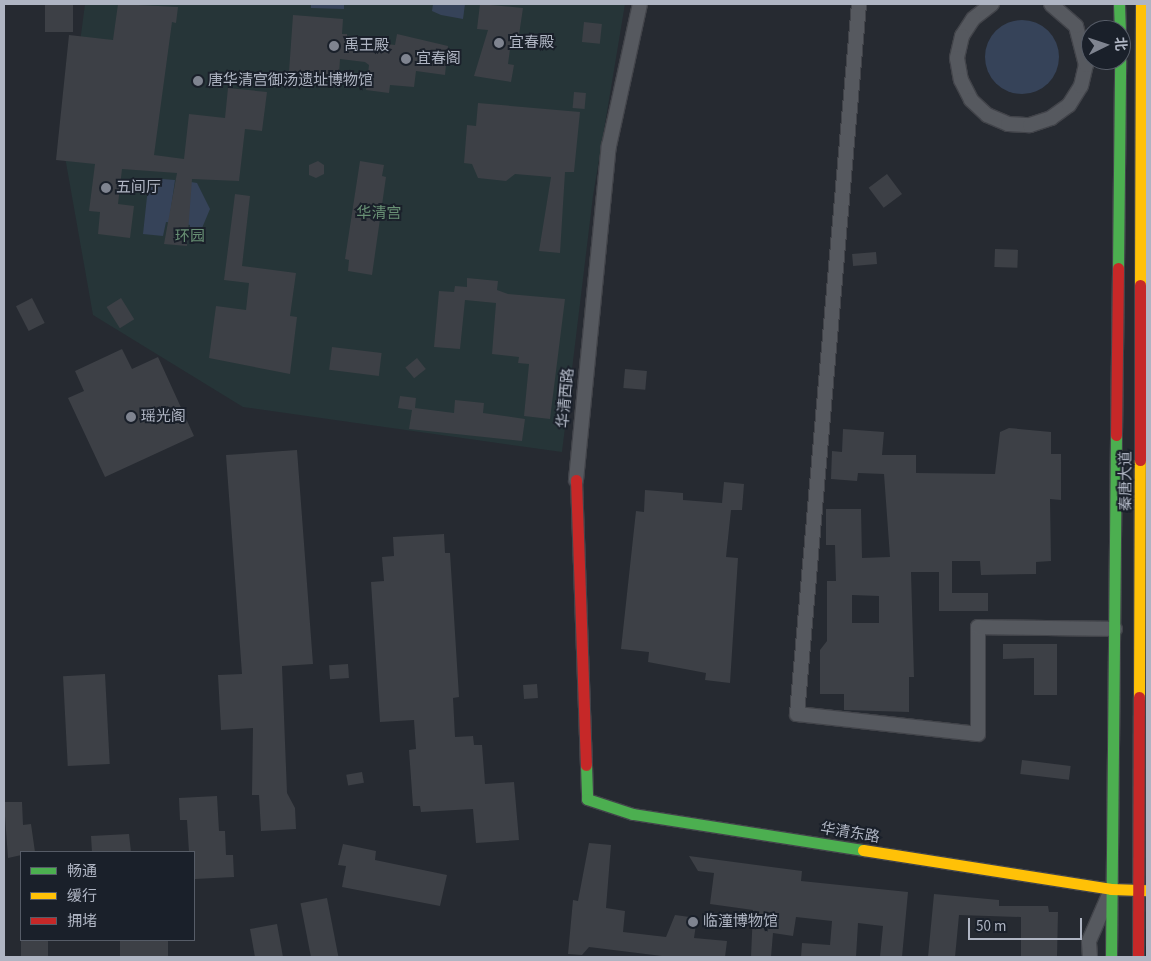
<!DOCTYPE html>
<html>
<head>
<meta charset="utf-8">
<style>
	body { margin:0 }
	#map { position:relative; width:1151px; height:961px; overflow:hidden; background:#262a31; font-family:"Source Sans 3","Noto Sans SC",sans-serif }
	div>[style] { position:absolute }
	.green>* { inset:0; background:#263538 }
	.water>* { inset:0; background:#364359 }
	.round { border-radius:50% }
	.building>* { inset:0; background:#3d4046; transform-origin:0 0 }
	.roads { filter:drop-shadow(1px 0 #42444a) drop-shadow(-1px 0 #42444a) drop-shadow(0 1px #42444a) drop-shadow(0 -1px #42444a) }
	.street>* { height:14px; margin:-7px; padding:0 7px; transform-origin:7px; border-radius:7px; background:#56595f }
	.fast>* { height:11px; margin:-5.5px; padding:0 5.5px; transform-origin:5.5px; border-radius:5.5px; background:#4caf50 }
	.slow>* { height:11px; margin:-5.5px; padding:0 5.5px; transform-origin:5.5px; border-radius:5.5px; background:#ffc107 }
	.jam>* { height:11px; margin:-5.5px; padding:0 5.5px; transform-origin:5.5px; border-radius:5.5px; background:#c62828 }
	.dots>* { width:14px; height:14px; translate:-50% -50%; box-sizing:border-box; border:2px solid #1a202a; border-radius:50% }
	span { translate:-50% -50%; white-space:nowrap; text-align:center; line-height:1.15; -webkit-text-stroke:4px #1a202a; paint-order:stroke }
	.poi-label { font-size:15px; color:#afb5c3 }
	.left { translate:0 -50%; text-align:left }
	.park-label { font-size:15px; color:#699175 }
	.street-label { font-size:15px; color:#afb5c3 }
	.frame { position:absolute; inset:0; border:5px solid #afb5c3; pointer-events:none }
	.legend { position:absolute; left:20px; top:851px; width:175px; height:90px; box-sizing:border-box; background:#1a202a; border:1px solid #565c67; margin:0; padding:6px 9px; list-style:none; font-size:15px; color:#afb5c3 }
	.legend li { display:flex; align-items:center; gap:10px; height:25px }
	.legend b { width:25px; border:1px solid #565c67 }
	.north { position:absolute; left:1081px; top:20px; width:50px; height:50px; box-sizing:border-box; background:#1a202a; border:1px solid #565c67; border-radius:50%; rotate:86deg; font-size:14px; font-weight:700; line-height:20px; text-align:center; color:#afb5c3 }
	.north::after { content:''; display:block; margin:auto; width:18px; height:22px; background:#7f8490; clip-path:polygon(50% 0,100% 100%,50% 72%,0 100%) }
	.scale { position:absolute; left:968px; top:918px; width:114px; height:22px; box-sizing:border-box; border:2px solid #afb5c3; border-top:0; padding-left:6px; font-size:15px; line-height:18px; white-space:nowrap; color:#afb5c3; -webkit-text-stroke:4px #1a202a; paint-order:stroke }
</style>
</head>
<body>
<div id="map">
	<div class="green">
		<div style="clip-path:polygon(85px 4px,625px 4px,593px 196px,562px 452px,243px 407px,93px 315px,65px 157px)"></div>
	</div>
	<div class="water">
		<div style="clip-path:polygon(311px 4px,344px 4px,344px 9px,311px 8px)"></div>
		<div style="clip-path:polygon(433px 4px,465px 4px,463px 19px,441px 15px,432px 11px)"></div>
		<div class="round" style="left:985px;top:20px;width:74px;height:74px"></div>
		<div style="clip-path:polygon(149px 178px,175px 180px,170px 215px,191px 182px,197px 183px,210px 209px,197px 240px,188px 239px,190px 225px,166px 222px,163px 236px,143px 234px)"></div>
	</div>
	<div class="building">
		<div style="left:45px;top:4px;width:28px;height:28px"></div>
		<div style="clip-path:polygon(118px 4px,178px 7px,176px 23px,172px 22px,154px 155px,184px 159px,189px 114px,225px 118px,228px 88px,267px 92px,262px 131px,245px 129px,239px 181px,192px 179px,187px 246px,164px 244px,177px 173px,122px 169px,118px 204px,134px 206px,130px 238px,98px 234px,100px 212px,89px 211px,95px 164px,56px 160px,69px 35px,113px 40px)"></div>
		<div style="clip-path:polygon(480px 4px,523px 8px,519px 35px,512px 34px,508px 64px,514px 65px,511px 82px,474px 76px,488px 30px,477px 29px)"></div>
		<div style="clip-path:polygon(293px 15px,343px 19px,342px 34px,347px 34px,347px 39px,395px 45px,397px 34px,448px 46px,445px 75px,416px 71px,414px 87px,390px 85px,389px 93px,366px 90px,369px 65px,365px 62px,340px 59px,339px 75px,289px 72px)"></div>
		<div style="left:584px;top:22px;width:18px;height:20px;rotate:6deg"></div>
		<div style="left:574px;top:92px;width:12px;height:16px;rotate:5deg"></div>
		<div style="clip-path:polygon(478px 103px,580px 112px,574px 172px,565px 172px,560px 253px,539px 251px,551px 177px,515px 174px,506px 181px,478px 178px,472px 164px,464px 163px,467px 125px,476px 126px)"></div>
		<div style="clip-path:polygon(318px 161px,324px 165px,324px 174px,316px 178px,309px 175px,309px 165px)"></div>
		<div style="clip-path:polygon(360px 161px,384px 165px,382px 176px,386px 177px,372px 275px,348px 271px,349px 260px,345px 259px)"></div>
		<div style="left:887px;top:174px;width:25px;height:23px;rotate:53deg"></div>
		<div style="clip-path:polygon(235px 194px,250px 196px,242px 266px,296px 273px,290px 316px,297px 317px,290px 374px,209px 358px,216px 306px,246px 310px,249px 283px,224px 280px)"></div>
		<div style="left:995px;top:249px;width:23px;height:18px;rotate:2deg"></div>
		<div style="left:876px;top:252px;width:12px;height:24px;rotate:85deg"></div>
		<div style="clip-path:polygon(467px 278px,498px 281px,497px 290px,508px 294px,565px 299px,550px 419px,524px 416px,529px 364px,518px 363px,519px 357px,492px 354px,496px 303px,465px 300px,460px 349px,434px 347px,439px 291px,454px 292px,455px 286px,467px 287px)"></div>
		<div style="left:32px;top:298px;width:28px;height:18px;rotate:63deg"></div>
		<div style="left:121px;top:298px;width:25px;height:17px;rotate:58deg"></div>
		<div style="left:332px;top:347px;width:50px;height:23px;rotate:7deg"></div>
		<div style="clip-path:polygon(122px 349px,132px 369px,158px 357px,194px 436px,105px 477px,68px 398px,84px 391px,75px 371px)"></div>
		<div style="left:417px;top:358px;width:14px;height:15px;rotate:51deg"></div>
		<div style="left:625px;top:369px;width:22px;height:19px;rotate:5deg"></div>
		<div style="clip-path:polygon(400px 396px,416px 398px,415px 408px,454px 413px,455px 400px,484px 403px,483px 413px,525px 419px,522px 441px,409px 429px,412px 410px,398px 408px)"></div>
		<div style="clip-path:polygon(evenodd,1009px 428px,1051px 432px,1051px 454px,1061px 454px,1061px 500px,1050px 499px,1051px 561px,1036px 562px,1036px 574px,981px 575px,980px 561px,952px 561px,952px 593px,988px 593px,988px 611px,939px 611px,939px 572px,911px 572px,914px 677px,909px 677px,909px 712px,844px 710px,844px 694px,820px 694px,820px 650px,827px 641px,827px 581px,836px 581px,835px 545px,826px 545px,826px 509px,861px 509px,862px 558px,890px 557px,884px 474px,858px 473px,857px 481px,831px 479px,832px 451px,842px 452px,843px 429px,884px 432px,882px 455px,916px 455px,916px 473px,995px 474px,1000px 432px,1009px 428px,852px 595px,879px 596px,879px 623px,852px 623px,852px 595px)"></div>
		<div style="clip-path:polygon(297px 450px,313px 664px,282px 666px,287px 793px,295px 808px,296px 829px,261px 831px,259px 795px,252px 795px,253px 728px,221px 730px,218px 675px,242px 674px,226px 455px)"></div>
		<div style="clip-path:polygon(724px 482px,744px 484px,742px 510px,731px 510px,726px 557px,738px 558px,730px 683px,705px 680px,706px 673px,648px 662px,649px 652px,621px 649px,636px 511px,644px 512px,645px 490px,683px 493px,683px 500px,722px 503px)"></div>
		<div style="clip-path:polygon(444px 534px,445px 553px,450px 553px,459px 697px,453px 698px,455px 737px,473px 736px,474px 745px,482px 745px,485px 784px,514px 782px,519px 840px,476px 843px,473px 809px,421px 812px,420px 806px,413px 806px,409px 750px,416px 749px,414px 720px,380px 722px,371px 582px,384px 581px,382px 557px,394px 556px,393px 537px)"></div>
		<div style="clip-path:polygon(1003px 644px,1057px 644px,1057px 695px,1034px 695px,1034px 658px,1003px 659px)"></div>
		<div style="left:348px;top:664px;width:14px;height:19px;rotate:86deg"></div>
		<div style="left:105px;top:674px;width:90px;height:42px;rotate:87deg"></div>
		<div style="left:537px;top:684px;width:14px;height:14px;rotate:86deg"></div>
		<div style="left:1022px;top:760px;width:49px;height:14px;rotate:7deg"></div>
		<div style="left:362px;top:772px;width:11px;height:16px;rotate:80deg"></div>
		<div style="clip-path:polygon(217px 796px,219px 831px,225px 831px,226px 855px,233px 855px,234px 877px,195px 879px,194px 852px,189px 852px,187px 820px,180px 820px,179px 798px)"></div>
		<div style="clip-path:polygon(4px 802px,22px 802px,23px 825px,31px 824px,35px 852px,8px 858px)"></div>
		<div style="clip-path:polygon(129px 834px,131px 852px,92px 852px,91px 836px)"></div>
		<div style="clip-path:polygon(589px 843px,611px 845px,606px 908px,625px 911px,623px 932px,666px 937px,675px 915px,697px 918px,694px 938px,727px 941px,725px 957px,670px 957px,589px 947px,582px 955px,568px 954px,573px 900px,578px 901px)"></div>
		<div style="clip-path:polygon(343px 844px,376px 851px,375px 860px,447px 875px,440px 906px,342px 887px,346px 866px,338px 865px)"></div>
		<div style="clip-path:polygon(689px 856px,802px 871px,801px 881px,908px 892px,902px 957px,880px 957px,883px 926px,858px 923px,856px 957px,801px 957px,802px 943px,830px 945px,832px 921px,796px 917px,793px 936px,773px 933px,771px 957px,751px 957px,753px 910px,710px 904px,714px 873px,698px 871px)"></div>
		<div style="clip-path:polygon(934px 894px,999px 900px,999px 906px,1048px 906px,1049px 912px,1058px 912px,1057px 957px,1021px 957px,1021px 917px,959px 915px,955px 957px,928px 957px)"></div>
		<div style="left:327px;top:898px;width:60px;height:27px;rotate:79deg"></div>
		<div style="clip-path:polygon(277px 924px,283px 957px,255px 957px,250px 929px)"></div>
		<div style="left:21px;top:940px;width:27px;height:17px"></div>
		<div style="left:120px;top:940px;width:48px;height:17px"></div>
	</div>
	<div class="roads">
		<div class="street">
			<div style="left:859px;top:4px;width:713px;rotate:94.99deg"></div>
			<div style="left:797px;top:714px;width:182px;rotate:6.3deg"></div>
			<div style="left:978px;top:734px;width:107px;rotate:-90deg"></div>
			<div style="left:978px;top:627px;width:137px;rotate:0.8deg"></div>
			<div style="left:992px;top:4px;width:24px;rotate:142deg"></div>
			<div style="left:973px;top:19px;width:20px;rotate:123deg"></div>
			<div style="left:962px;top:36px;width:23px;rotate:103deg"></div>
			<div style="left:957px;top:58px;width:22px;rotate:80deg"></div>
			<div style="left:961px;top:80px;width:22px;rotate:63deg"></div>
			<div style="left:971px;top:100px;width:22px;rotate:43deg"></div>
			<div style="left:987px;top:115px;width:23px;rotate:23deg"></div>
			<div style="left:1008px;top:124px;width:22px;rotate:3deg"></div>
			<div style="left:1030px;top:125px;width:22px;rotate:-18deg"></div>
			<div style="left:1051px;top:118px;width:22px;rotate:-36deg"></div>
			<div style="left:1069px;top:105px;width:22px;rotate:-58deg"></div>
			<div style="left:1081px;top:86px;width:22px;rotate:-77deg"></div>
			<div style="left:1086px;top:65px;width:40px;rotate:-104.4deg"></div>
			<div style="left:1076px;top:26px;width:33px;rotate:-139deg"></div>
			<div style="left:576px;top:480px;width:336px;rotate:-84.4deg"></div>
			<div style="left:609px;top:146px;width:145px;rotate:-77.7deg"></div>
			<div style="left:1090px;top:957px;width:16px;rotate:-94deg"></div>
			<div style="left:1089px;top:941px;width:48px;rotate:-66.6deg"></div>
		</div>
		<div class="fast">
			<div style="left:1119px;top:4px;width:26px;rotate:88deg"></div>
			<div style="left:1118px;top:268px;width:208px;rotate:-89.4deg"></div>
			<div style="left:586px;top:765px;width:34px;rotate:88deg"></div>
			<div style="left:587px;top:799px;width:48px;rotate:18.1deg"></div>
			<div style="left:633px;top:814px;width:233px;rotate:8.9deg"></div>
			<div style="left:1111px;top:957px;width:522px;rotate:-89.45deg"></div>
		</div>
		<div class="slow">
			<div style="left:1140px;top:285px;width:281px;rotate:-89.8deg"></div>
			<div style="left:1139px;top:697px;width:237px;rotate:-89.8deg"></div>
			<div style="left:863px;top:850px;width:251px;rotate:8.9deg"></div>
			<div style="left:1111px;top:889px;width:36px;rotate:2deg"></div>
		</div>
		<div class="jam">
			<div style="left:1116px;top:435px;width:167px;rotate:-89.3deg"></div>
			<div style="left:1140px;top:460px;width:175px;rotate:-90deg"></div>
			<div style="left:576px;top:480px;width:285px;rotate:88deg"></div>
			<div style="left:1138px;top:957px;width:260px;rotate:-89.8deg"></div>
		</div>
	</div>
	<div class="dots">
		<div style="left:499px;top:43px;background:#7f8490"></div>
		<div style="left:334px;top:46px;background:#7f8490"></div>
		<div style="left:406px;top:59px;background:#7f8490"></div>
		<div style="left:198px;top:81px;background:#7f8490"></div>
		<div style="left:106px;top:188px;background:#7f8490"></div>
		<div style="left:131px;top:417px;background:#7f8490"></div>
		<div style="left:693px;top:922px;background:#7f8490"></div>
	</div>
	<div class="poi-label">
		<span class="left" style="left:509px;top:43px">宜春殿</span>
		<span class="left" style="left:344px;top:46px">禹王殿</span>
		<span class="left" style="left:416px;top:59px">宜春阁</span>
		<span class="left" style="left:208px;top:81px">唐华清宫御汤遗址博物馆</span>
		<span class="left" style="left:116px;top:188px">五间厅</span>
		<span class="left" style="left:141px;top:417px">瑶光阁</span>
		<span class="left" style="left:703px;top:922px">临潼博物馆</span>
	</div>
	<div class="park-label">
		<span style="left:379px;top:214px">华清宫</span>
		<span style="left:190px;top:237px">环园</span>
	</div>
	<div class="street-label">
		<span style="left:566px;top:398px;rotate:-85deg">华清西路</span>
		<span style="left:1126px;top:481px;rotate:-90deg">秦唐大道</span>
		<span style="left:850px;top:833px;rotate:9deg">华清东路</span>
	</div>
	<div class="frame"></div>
	<ul class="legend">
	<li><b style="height:6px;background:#4caf50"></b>畅通</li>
	<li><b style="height:6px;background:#ffc107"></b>缓行</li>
	<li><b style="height:6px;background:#c62828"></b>拥堵</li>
	</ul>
	<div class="north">北</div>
	<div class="scale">50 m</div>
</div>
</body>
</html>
